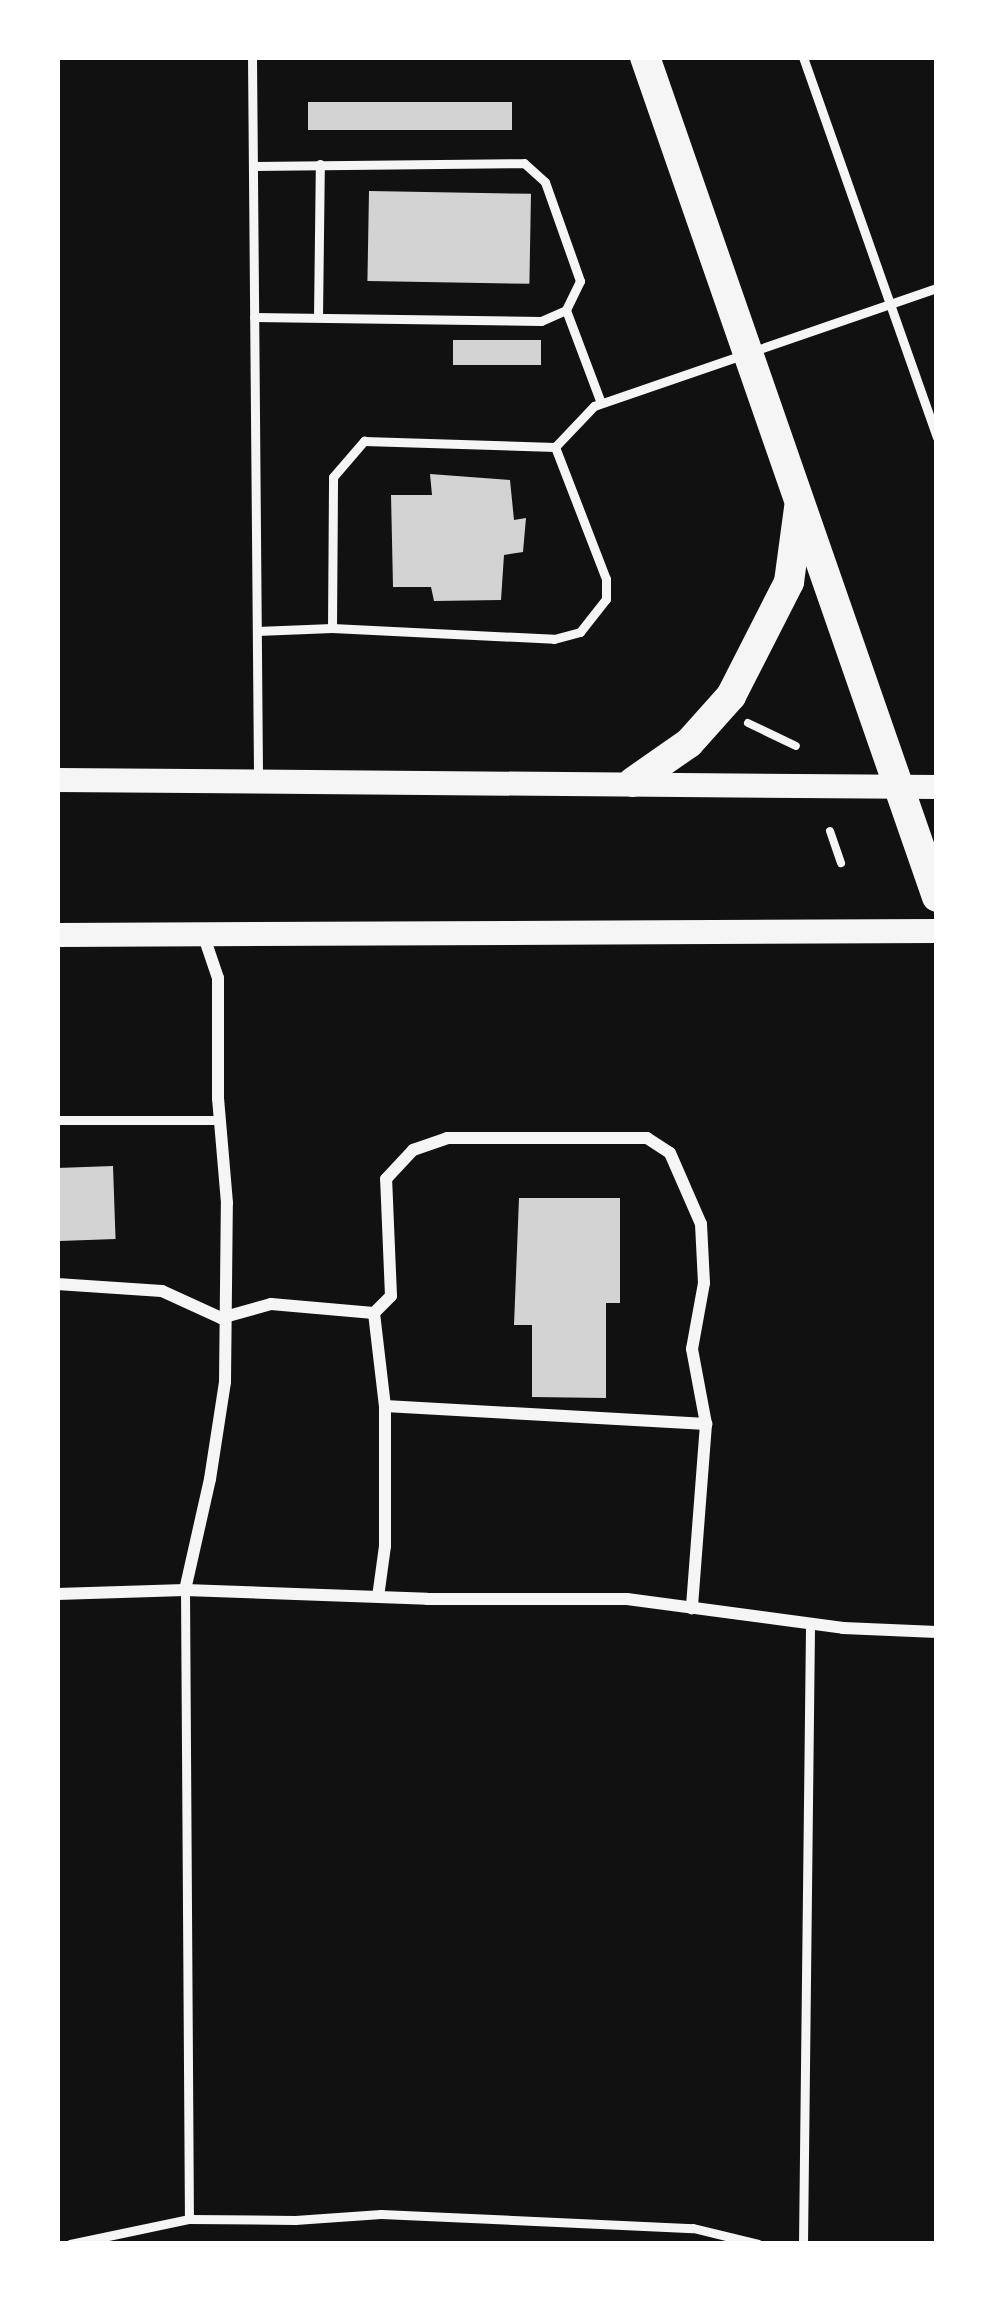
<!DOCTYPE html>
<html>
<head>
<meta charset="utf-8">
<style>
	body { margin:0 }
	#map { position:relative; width:994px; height:2301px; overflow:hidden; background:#111; font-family:"Roboto Condensed",sans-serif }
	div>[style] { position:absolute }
	.building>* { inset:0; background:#d3d3d3; transform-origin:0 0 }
	.path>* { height:8px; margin:-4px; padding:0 4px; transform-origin:4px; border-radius:4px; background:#f5f5f5 }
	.service>* { height:9px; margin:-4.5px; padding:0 4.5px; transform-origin:4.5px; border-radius:4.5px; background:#f5f5f5 }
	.minor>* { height:12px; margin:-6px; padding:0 6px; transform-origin:6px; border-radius:6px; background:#f5f5f5 }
	.secondary>* { height:24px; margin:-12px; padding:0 12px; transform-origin:12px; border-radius:12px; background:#f5f5f5 }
	.primary>* { height:30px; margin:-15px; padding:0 15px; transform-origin:15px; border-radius:15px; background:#f5f5f5 }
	span { translate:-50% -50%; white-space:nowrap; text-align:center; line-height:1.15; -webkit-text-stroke:9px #fff; paint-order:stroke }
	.frame { position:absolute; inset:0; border:60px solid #fff; pointer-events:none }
</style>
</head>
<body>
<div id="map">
	<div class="building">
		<div style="left:512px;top:102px;width:28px;height:204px;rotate:90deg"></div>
		<div style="left:369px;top:191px;width:162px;height:90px;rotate:1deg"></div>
		<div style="left:453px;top:340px;width:88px;height:25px"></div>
		<div style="clip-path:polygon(430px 474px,510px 480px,514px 520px,526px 518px,523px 552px,504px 555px,501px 600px,434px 601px,431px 587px,393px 587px,391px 495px,432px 495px)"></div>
		<div style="left:113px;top:1166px;width:73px;height:56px;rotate:88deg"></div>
		<div style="clip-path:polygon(519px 1198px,620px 1198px,620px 1303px,606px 1303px,606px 1398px,532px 1397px,532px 1325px,514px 1325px)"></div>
	</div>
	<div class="path">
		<div style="left:748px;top:723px;width:53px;rotate:25.6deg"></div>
		<div style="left:830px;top:831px;width:34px;rotate:71deg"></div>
	</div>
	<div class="service">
		<div style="left:252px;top:57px;width:722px;rotate:89.52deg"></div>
		<div style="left:803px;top:57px;width:403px;rotate:70.6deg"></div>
		<div style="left:253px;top:166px;width:271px;rotate:-0.6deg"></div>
		<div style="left:524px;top:163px;width:28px;rotate:42deg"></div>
		<div style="left:545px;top:182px;width:105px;rotate:70.5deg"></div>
		<div style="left:580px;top:281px;width:32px;rotate:116deg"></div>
		<div style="left:566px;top:310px;width:27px;rotate:156deg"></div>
		<div style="left:541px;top:321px;width:287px;rotate:-179.2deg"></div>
		<div style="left:566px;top:310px;width:99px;rotate:69.4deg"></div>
		<div style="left:318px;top:317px;width:153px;rotate:-89.3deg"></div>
		<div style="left:332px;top:628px;width:222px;rotate:2.8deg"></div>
		<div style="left:554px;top:639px;width:27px;rotate:-15deg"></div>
		<div style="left:580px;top:632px;width:42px;rotate:-51.8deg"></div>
		<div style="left:606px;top:599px;width:20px;rotate:-90deg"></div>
		<div style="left:606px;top:579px;width:142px;rotate:-111.1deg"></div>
		<div style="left:257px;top:631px;width:75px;rotate:-2.3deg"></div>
		<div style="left:332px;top:628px;width:151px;rotate:-89.6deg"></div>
		<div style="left:333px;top:477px;width:48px;rotate:-49.3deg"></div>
		<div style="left:364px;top:441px;width:191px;rotate:1.8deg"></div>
		<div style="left:555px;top:447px;width:57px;rotate:-46.4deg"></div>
		<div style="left:594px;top:406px;width:363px;rotate:-19deg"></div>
		<div style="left:57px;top:1120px;width:163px"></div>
		<div style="left:185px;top:1590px;width:629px;rotate:89.64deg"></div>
		<div style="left:70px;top:2244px;width:122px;rotate:-11.9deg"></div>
		<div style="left:189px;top:2219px;width:106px;rotate:0.5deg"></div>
		<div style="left:295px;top:2220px;width:86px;rotate:-4deg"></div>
		<div style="left:381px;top:2214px;width:312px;rotate:2.6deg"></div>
		<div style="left:693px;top:2228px;width:67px;rotate:13.8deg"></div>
		<div style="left:803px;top:2244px;width:620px;rotate:-89.35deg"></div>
	</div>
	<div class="minor">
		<div style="left:57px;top:1284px;width:105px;rotate:3.8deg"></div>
		<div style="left:162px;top:1291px;width:65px;rotate:24.6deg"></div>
		<div style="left:221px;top:1318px;width:52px;rotate:-15.6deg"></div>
		<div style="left:271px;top:1304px;width:103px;rotate:5deg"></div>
		<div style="left:374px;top:1313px;width:24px;rotate:-45deg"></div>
		<div style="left:391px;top:1296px;width:117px;rotate:-92.4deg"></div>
		<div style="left:386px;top:1179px;width:40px;rotate:-47deg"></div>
		<div style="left:413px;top:1150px;width:36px;rotate:-19deg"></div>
		<div style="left:447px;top:1138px;width:200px"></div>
		<div style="left:647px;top:1138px;width:27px;rotate:33deg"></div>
		<div style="left:670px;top:1153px;width:77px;rotate:66.4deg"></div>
		<div style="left:701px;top:1224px;width:59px;rotate:87.1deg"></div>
		<div style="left:704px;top:1283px;width:67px;rotate:100.3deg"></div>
		<div style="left:692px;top:1349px;width:76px;rotate:79.4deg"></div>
		<div style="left:706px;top:1424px;width:185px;rotate:94.4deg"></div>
		<div style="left:374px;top:1313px;width:94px;rotate:83.3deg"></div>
		<div style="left:385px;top:1406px;width:140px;rotate:90deg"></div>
		<div style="left:385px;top:1546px;width:51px;rotate:97.8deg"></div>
		<div style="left:385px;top:1406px;width:322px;rotate:3.2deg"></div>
		<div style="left:185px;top:1590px;width:114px;rotate:-77.3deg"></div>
		<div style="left:210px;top:1479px;width:98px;rotate:-81.2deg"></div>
		<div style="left:225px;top:1382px;width:179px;rotate:-89.4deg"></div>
		<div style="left:227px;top:1203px;width:104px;rotate:-94.9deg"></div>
		<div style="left:218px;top:1099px;width:121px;rotate:-90deg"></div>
		<div style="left:218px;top:978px;width:46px;rotate:-108.8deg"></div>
		<div style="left:57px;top:1594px;width:128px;rotate:-1.8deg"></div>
		<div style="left:185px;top:1590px;width:242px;rotate:2.1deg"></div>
		<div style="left:427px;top:1599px;width:200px"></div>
		<div style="left:627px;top:1599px;width:218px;rotate:7.6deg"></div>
		<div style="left:843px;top:1628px;width:94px;rotate:2.4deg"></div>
	</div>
	<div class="secondary">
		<div style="left:57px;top:780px;width:880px;rotate:0.46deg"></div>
		<div style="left:57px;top:935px;width:880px;rotate:-0.26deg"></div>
	</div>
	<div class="primary">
		<div style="left:645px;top:57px;width:889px;rotate:70.83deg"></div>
		<div style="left:633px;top:782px;width:68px;rotate:-34.9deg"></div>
		<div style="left:689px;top:743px;width:63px;rotate:-48.2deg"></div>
		<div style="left:731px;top:696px;width:128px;rotate:-63deg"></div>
		<div style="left:789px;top:582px;width:75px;rotate:-82.3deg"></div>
	</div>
	<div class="frame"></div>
</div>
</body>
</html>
